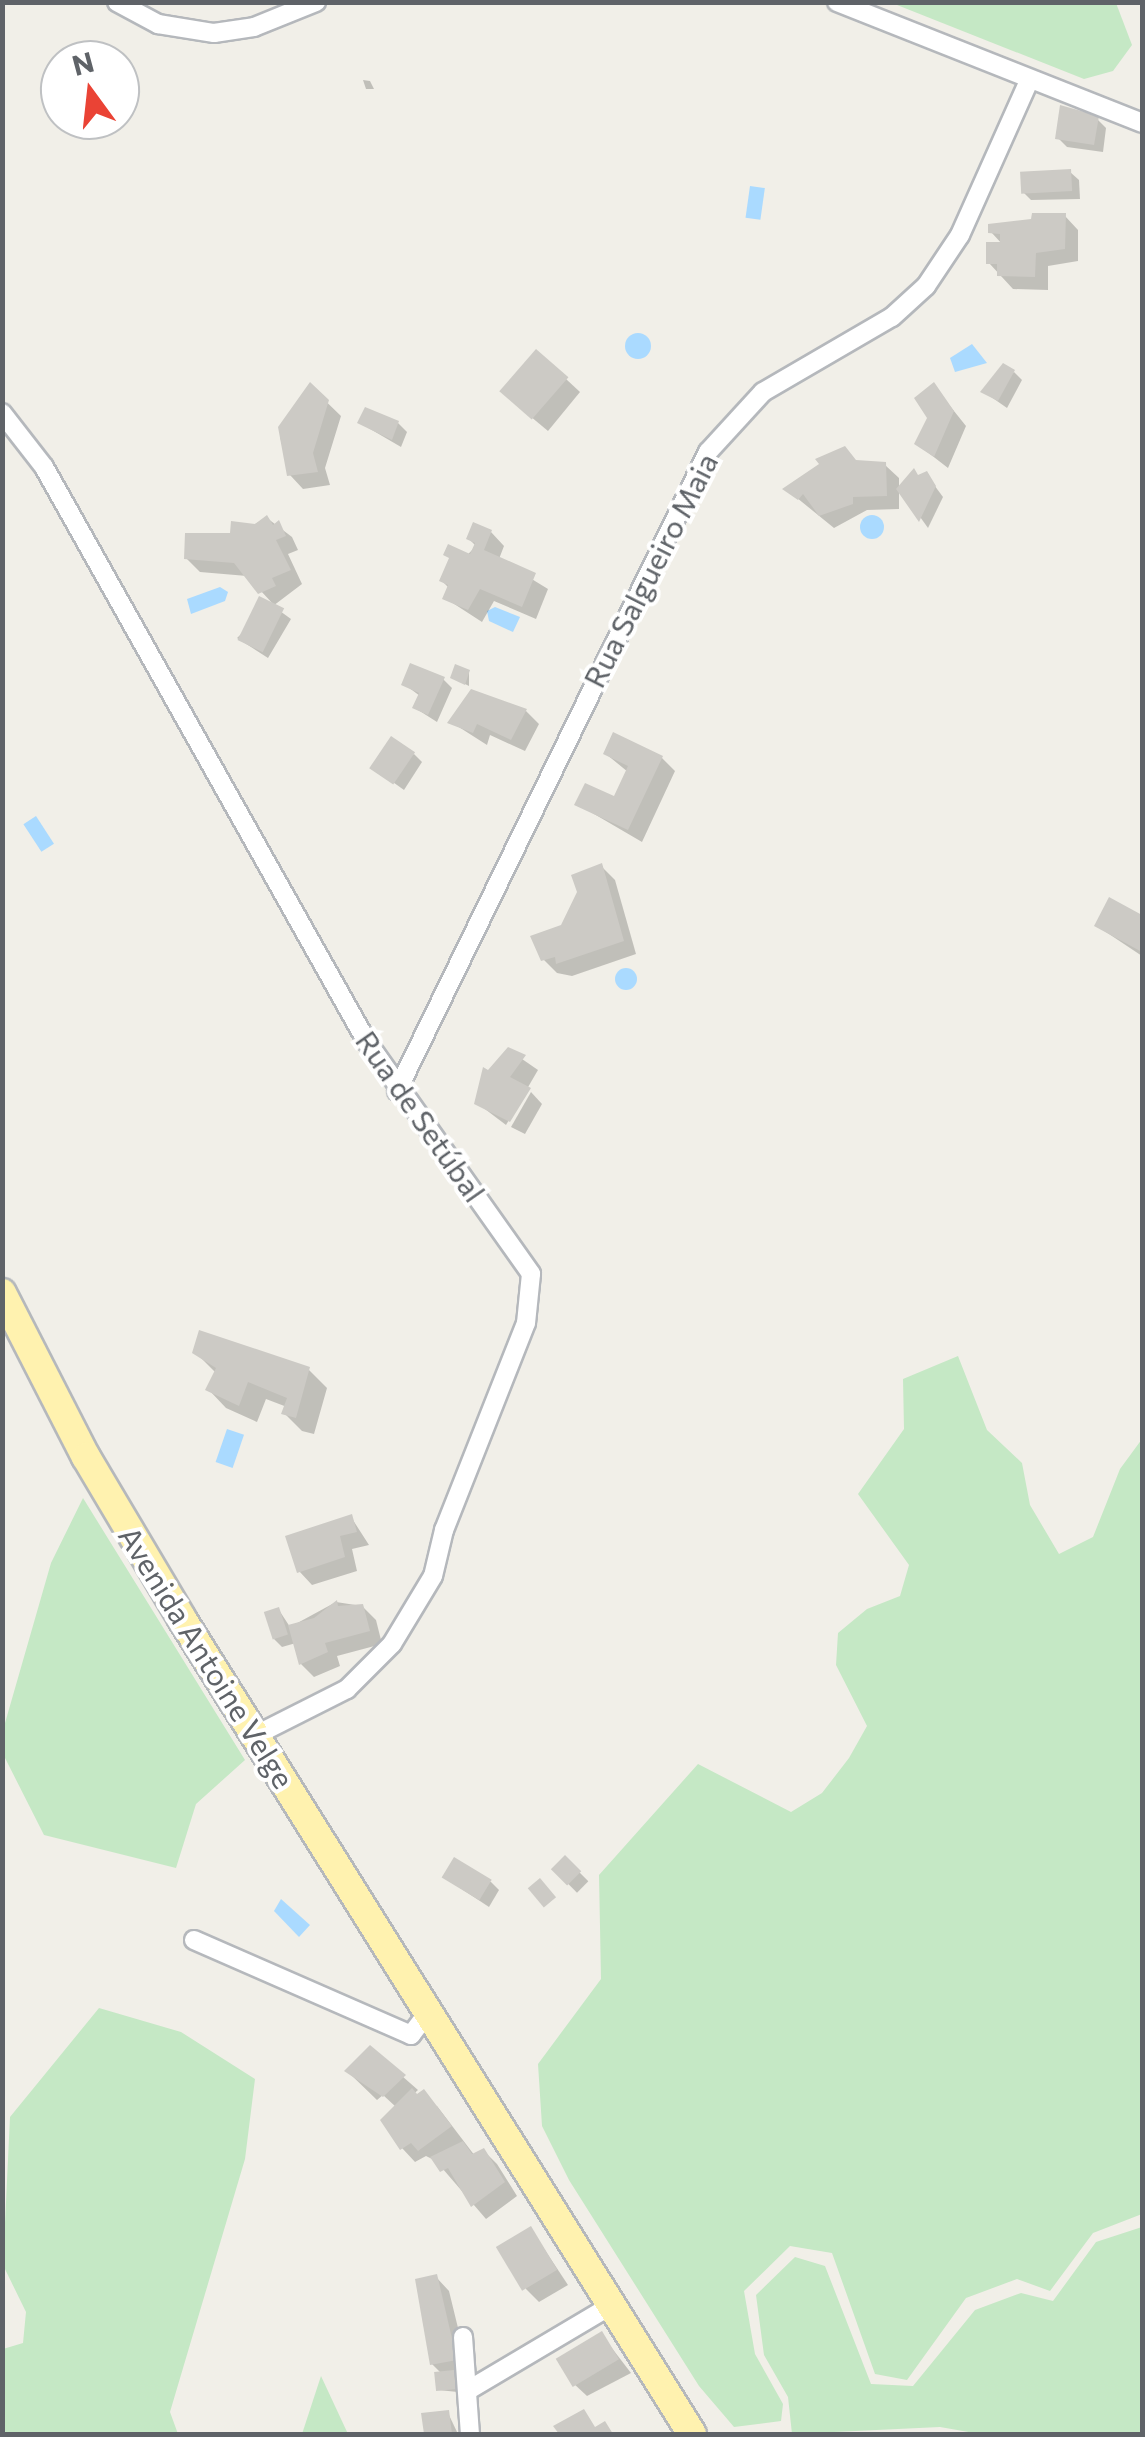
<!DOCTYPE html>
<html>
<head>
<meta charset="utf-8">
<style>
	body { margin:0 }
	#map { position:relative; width:1145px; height:2437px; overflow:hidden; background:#f1efe8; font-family:Commissioner,sans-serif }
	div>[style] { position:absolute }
	.green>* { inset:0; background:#c5e8c5 }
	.water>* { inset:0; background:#aadaff; transform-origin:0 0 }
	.round { border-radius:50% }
	.shadow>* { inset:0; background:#0003; transform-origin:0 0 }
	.building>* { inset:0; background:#cccac5; transform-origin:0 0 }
	.roads { filter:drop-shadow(2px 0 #b5b8bc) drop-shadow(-2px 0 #b5b8bc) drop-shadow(0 2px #b5b8bc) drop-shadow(0 -2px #b5b8bc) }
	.street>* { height:18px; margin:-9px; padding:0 9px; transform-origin:9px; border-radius:9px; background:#fff }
	.primary>* { height:28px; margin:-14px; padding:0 14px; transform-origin:14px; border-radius:14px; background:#fff2af }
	span { translate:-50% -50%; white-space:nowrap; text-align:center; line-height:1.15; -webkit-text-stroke:8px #fff; paint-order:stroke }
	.street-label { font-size:30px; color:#5f6368 }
	.frame { position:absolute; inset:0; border:5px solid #5f6368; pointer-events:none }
	.north { position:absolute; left:40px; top:40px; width:100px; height:100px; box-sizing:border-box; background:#fff; border:2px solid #bfc1c3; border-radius:50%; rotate:345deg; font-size:28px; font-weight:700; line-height:40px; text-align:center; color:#5f6368 }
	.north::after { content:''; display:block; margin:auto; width:35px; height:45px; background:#ea4335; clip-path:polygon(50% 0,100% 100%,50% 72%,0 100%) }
</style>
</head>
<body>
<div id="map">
	<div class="green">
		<div style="clip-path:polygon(892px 3px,1116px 3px,1132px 45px,1113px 71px,1084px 79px)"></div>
		<div style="clip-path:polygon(958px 1356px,987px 1430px,1022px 1463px,1030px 1505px,1059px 1554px,1093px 1537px,1120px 1469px,1142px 1439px,1142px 2214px,1093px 2233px,1050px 2291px,1017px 2279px,966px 2298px,907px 2380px,875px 2374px,832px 2253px,790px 2246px,744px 2291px,755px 2354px,783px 2404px,781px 2421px,734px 2427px,699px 2386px,569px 2180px,542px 2126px,538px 2064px,601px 1979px,599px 1875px,698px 1764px,791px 1812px,822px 1793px,849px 1758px,867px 1726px,836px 1665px,838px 1633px,867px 1609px,900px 1596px,909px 1565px,858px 1494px,904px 1429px,903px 1379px)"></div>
		<div style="clip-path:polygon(83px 1498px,245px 1760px,196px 1804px,176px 1868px,44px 1835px,3px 1754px,3px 1730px,51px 1563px)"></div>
		<div style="clip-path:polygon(99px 2008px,181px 2032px,255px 2079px,245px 2159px,170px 2412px,178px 2434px,3px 2434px,3px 2349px,23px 2343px,26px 2312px,3px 2265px,10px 2117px)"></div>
		<div style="clip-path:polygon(1142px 2227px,1142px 2434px,980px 2434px,940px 2427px,792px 2434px,788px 2397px,764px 2355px,756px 2295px,795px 2257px,825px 2266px,871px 2384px,913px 2386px,975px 2310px,1021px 2293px,1053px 2301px,1096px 2242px)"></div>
		<div style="clip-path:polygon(321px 2376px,348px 2434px,302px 2434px)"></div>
	</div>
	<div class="water">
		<div style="left:750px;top:186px;width:15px;height:32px;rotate:8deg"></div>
		<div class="round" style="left:625px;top:333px;width:26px;height:26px"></div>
		<div style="clip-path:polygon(972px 344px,987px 363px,955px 372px,950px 358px)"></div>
		<div class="round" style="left:860px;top:515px;width:24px;height:24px"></div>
		<div style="clip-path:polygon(220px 587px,228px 592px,225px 601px,191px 614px,187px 599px)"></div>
		<div style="clip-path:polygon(495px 607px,520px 617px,513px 632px,489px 621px,487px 611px)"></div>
		<div style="left:36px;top:816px;width:33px;height:15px;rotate:57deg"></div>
		<div class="round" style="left:615px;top:968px;width:22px;height:22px"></div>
		<div style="left:227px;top:1429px;width:18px;height:35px;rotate:19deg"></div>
		<div style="clip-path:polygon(281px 1899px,310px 1925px,299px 1937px,274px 1911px)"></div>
	</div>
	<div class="shadow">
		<div style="clip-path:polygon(363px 80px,370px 81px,374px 89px,366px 89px)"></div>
		<div style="clip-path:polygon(1097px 119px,1106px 128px,1103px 152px,1067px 147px,1058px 138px)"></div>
		<div style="clip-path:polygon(1070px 172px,1079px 180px,1080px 199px,1031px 200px,1022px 191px)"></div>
		<div style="clip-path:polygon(1065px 216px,1078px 230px,1078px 261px,1048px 266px,1048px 290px,1013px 289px,989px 263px,1003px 245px,991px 232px)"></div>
		<div style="clip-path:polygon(1014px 372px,1022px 380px,1007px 408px,984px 392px)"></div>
		<div style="clip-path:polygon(566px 379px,580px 392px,548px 431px,518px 406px)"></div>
		<div style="clip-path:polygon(310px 386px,341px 416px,325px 468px,330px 485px,303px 489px,290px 475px,280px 437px)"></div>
		<div style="clip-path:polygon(934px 386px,966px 426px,948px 468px,917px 444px,930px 418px)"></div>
		<div style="clip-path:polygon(360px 423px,398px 423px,407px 432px,401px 447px)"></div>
		<div style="clip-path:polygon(857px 462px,885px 465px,899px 478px,899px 509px,867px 510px,834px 528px,786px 489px)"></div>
		<div style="clip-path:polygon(926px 474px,943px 497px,928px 528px,900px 489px)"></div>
		<div style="clip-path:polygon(267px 518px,292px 537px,298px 550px,288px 554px,302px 584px,273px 606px,291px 619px,268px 658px,237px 638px,273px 604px,247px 576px,200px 572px,186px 558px)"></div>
		<div style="clip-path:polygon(491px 532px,504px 546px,499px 559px,548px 589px,536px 619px,494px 601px,482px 622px,445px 598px,449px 588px,442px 581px,476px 546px,469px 539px)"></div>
		<div style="clip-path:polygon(469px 672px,469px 686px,453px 678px)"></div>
		<div style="clip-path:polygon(443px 679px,452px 688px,437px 722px,415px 708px,420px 696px,404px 684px)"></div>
		<div style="clip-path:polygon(526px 711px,539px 724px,525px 751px,490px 735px,487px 745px,451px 722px)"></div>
		<div style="clip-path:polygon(414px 754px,422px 762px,404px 790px,376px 770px)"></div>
		<div style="clip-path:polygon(606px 754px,662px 758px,675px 771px,642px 842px,577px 804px,615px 799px,628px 772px)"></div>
		<div style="clip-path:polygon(601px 866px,615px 880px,636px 954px,572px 976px,557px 973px,543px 959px)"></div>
		<div style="clip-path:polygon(1110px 901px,1142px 918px,1142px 956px,1097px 926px)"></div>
		<div style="clip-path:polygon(509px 1050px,538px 1070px,506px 1125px,477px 1103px,488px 1073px)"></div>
		<div style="clip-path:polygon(531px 1092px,542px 1104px,525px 1134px,511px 1127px)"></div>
		<div style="clip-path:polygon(195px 1352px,308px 1369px,327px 1388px,314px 1434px,302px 1431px,284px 1413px,287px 1407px,266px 1399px,257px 1422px,226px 1408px,208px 1389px,216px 1373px)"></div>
		<div style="clip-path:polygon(351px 1517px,369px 1545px,352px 1549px,357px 1571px,312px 1585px,299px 1571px)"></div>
		<div style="clip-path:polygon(336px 1602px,362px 1606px,376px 1620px,382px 1644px,337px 1656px,340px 1666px,314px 1677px,301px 1664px,296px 1643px,282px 1647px,274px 1639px,279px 1610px,290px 1627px)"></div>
		<div style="left:565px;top:1858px;width:33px;height:16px;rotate:45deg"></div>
		<div style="clip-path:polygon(445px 1878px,491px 1882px,499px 1890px,489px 1907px)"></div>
		<div style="clip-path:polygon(370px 2048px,418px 2090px,408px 2099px,437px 2106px,475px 2156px,484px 2151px,497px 2164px,517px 2196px,486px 2219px,436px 2161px,426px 2156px,415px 2162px,402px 2148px,396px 2107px,383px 2095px,377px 2100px,347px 2071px)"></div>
		<div style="clip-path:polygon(531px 2229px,568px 2285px,539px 2302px,526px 2289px)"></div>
		<div style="clip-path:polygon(436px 2277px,449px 2291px,469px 2373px,456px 2375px,458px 2392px,438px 2390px,442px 2374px,432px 2364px)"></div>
		<div style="clip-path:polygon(601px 2334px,631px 2373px,587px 2396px,573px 2383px)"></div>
		<div style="clip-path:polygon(448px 2413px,458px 2434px,426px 2434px,424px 2415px)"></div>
	</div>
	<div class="building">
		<div style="clip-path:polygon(1060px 105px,1099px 116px,1094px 145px,1055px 139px)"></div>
		<div style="left:1071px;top:169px;width:22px;height:51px;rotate:87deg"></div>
		<div style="clip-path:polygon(1032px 213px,1066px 213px,1065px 249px,1036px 253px,1035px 277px,997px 276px,997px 264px,986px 264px,986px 242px,1000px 242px,1000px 234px,988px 233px,988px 224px,1031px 219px)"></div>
		<div style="left:536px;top:349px;width:43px;height:56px;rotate:41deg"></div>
		<div style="clip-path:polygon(1003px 363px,1015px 370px,998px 401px,980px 392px)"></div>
		<div style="clip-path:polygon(310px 382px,329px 400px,313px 453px,318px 472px,287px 476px,278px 427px)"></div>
		<div style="clip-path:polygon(934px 382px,954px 411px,934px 457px,914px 444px,927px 418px,914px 398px)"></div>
		<div style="clip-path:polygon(365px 407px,399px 421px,392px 440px,357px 423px)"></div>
		<div style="clip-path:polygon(845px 446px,856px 460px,886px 462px,887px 496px,853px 497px,853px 504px,819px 516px,803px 494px,798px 500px,782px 489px,819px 464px,815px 459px)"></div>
		<div style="clip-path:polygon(914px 468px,918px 475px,927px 471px,936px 486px,919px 522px,896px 489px)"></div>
		<div style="clip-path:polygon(267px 515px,273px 525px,279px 520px,286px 536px,276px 540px,291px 570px,272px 578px,276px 586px,258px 594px,234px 563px,184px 559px,185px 533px,230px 533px,231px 521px,255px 524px)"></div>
		<div style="clip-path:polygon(473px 522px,492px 530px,484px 550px,536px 573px,522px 607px,480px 589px,468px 610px,442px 599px,448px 585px,439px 581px,449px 558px,443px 555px,448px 544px,470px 554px,475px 543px,466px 539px)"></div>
		<div style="left:259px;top:596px;width:28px;height:49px;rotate:26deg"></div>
		<div style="clip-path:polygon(410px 663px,445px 677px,428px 715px,412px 708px,419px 693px,401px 685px)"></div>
		<div style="clip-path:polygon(455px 664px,470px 670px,465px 685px,450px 678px)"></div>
		<div style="clip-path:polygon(471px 689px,527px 709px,511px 740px,477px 724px,473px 733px,447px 723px)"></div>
		<div style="clip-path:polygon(613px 732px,663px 756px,628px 830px,574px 805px,585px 783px,614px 796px,628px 766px,603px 754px)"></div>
		<div style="left:391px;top:736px;width:29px;height:39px;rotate:34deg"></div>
		<div style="clip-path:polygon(602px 863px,624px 941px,556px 964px,555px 957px,541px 961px,530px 936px,561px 925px,577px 892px,571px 875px)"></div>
		<div style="clip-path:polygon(1109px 897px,1142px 915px,1142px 952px,1094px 926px)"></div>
		<div style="clip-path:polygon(508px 1047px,526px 1055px,510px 1077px,531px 1088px,510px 1122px,474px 1104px,483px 1067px,488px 1070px)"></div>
		<div style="clip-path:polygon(199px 1330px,310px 1367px,296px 1418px,281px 1414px,287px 1398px,248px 1382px,239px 1406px,205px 1390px,216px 1368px,192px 1353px)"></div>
		<div style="clip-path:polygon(352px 1514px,357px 1532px,340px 1536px,345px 1557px,297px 1573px,285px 1536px)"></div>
		<div style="clip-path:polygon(337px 1600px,338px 1606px,363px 1604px,370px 1631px,325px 1643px,328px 1652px,299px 1665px,288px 1625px,314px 1618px)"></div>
		<div style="left:279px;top:1607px;width:29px;height:16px;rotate:72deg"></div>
		<div style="left:565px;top:1855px;width:23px;height:20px;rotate:45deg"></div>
		<div style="left:454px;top:1857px;width:44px;height:24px;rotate:31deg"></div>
		<div style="left:540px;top:1878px;width:25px;height:16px;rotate:50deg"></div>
		<div style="clip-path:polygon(370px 2045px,406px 2075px,383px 2097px,344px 2071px)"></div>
		<div style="clip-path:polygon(412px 2088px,417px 2094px,424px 2089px,452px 2126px,418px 2151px,411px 2143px,400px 2150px,380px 2120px)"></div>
		<div style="clip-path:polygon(463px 2141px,472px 2154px,484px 2148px,505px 2182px,471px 2207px,448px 2168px,440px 2172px,430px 2157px)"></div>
		<div style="left:531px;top:2226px;width:51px;height:41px;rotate:59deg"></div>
		<div style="clip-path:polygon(437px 2274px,457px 2360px,430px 2365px,415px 2279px)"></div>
		<div style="left:602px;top:2331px;width:33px;height:54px;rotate:59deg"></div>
		<div style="left:454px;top:2370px;width:19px;height:20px;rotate:84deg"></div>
		<div style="clip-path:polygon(584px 2409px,595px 2427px,605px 2421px,613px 2434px,559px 2434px,553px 2426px)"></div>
		<div style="clip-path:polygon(449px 2410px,452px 2434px,424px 2434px,421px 2413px)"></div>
	</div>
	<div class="roads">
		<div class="street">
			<div style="left:117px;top:2px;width:47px;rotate:28.2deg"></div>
			<div style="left:158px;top:24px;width:57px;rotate:9.1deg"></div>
			<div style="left:214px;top:33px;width:40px;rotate:-8.5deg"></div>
			<div style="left:254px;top:27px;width:67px;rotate:-22deg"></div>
			<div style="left:837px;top:2px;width:328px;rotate:21.6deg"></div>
			<div style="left:2px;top:413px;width:68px;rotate:52.1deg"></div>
			<div style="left:44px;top:467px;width:660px;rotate:60.68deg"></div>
			<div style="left:367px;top:1042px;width:284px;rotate:54.7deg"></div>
			<div style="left:531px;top:1274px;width:49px;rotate:95.8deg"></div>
			<div style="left:526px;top:1323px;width:223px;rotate:111.6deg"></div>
			<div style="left:444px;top:1530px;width:47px;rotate:103.4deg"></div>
			<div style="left:433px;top:1576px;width:79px;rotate:121.1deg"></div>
			<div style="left:392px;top:1644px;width:64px;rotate:135deg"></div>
			<div style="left:347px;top:1689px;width:104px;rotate:153.2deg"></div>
			<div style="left:397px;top:1091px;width:711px;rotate:-64.05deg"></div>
			<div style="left:708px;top:452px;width:81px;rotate:-47.5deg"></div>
			<div style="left:763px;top:392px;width:149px;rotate:-30.2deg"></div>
			<div style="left:892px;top:317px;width:46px;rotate:-42.4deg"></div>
			<div style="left:926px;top:286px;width:61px;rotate:-56.3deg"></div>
			<div style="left:960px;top:235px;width:169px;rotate:-65.9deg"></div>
			<div style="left:194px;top:1940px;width:237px;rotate:23.6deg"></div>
			<div style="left:411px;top:2035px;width:31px;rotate:-53deg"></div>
			<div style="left:463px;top:2337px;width:97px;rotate:85.9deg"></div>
			<div style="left:467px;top:2391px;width:169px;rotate:-30.7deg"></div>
		</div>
		<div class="primary">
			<div style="left:2px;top:1293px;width:184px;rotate:62.9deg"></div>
			<div style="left:86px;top:1457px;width:188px;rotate:59.3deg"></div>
			<div style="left:182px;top:1619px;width:961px;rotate:57.96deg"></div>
		</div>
	</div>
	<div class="street-label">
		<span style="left:650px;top:570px;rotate:-63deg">Rua Salgueiro Maia</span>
		<span style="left:421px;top:1116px;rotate:55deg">Rua de Setúbal</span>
		<span style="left:207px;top:1657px;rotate:58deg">Avenida Antoine Velge</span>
	</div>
	<div class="frame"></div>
	<div class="north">N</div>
</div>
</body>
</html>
